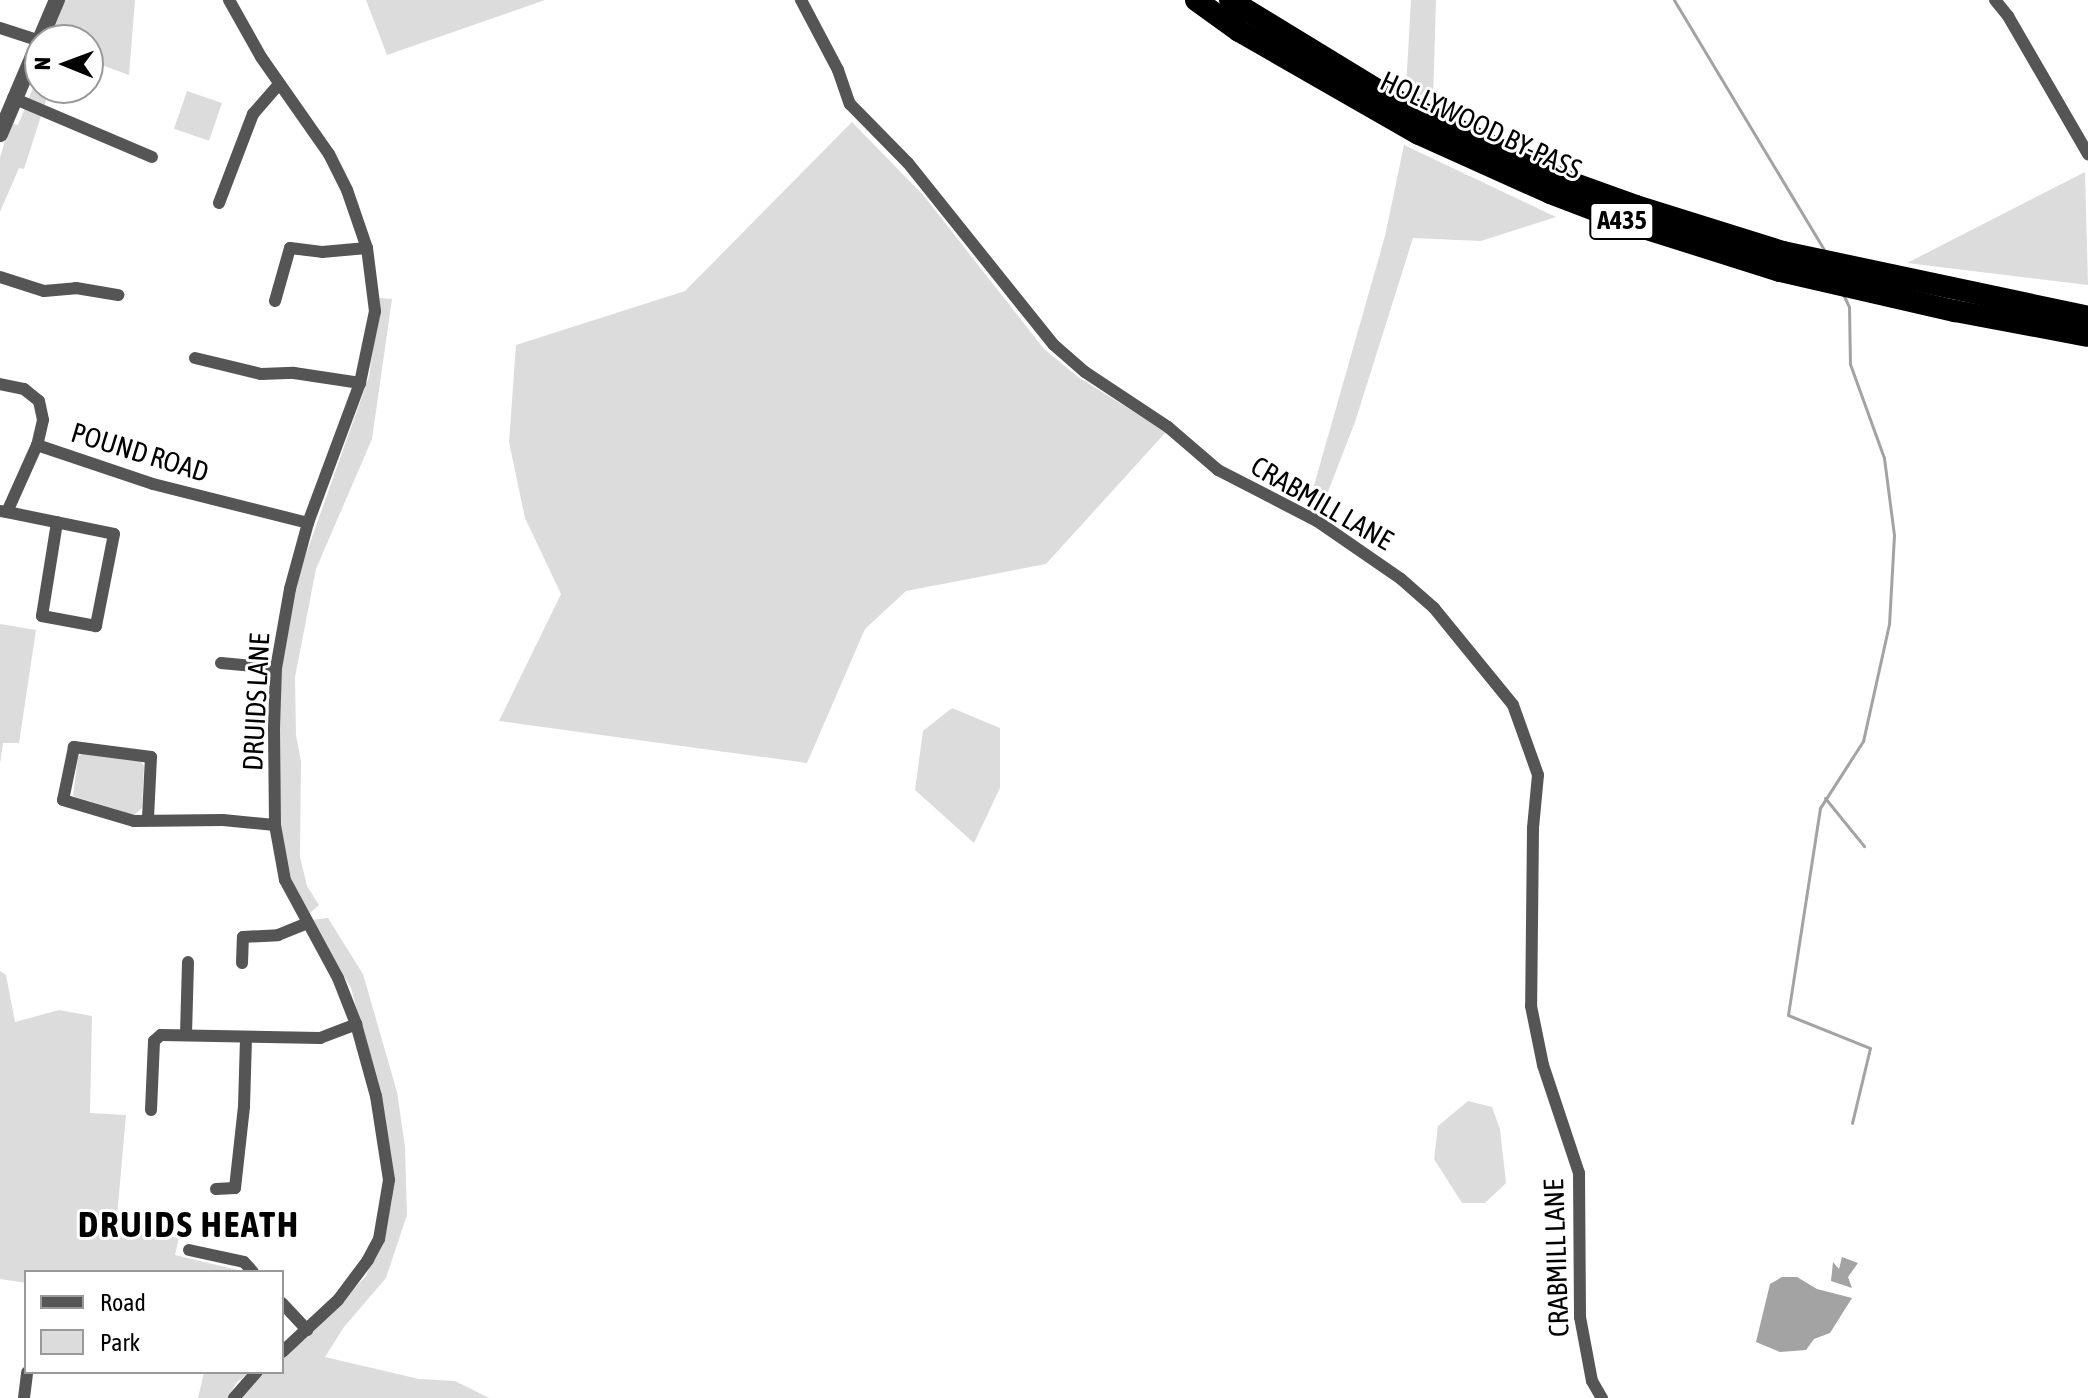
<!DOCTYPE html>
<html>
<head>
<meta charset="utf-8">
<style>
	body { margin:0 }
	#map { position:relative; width:2088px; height:1398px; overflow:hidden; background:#fff; font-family:"Asap Condensed",sans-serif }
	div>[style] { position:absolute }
	.green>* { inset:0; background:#dcdcdc; transform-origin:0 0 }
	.water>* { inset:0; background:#a3a3a3 }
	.stream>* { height:3px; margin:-1.5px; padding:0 1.5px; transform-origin:1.5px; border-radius:1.5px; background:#a3a3a3 }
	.minor>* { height:12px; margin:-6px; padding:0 6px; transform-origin:6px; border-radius:6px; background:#555 }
	.tertiary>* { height:16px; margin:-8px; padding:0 8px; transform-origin:8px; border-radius:8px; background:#555 }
	.trunk>* { height:22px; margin:-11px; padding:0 11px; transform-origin:11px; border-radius:11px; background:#000 }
	span { translate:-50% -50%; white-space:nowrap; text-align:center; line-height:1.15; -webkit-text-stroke:6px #fff; paint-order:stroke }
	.shield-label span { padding:2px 6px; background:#fff; border:2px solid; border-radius:6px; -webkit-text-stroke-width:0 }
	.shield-label { font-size:26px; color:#000; font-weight:700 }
	.street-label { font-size:28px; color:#000 }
	.district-label { font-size:36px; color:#000; font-weight:700; letter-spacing:2px }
	.legend { position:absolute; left:24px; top:1270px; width:260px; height:104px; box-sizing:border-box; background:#fff; border:2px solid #999; margin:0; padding:10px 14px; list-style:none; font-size:24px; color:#000 }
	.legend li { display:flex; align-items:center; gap:16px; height:40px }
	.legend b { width:40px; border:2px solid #999 }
	.north { position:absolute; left:24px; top:24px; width:80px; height:80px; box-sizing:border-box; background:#fff; border:2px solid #999; border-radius:50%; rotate:271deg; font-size:22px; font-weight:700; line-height:32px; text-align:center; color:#000 }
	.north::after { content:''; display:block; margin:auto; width:28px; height:36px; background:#000; clip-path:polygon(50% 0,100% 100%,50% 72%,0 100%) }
</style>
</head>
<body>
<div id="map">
	<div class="green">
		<div style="clip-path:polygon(62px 0,135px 0,129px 75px,88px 60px,88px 40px,44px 40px)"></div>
		<div style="clip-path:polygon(366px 0,545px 0,387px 55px)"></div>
		<div style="clip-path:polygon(1411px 0,1436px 0,1433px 100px,1406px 88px)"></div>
		<div style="clip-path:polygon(40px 70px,40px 88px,50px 88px,24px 169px,19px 168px,0 212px,0 158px,10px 123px,18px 125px)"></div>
		<div style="left:187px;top:91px;width:37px;height:40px;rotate:19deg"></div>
		<div style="clip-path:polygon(852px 122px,924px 196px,1044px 349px,1078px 377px,1166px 432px,1046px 564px,906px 591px,865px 629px,807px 763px,499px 721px,561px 594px,525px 518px,509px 442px,516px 345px,685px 291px)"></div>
		<div style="clip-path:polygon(1404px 145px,1556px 217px,1481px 241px,1413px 238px,1355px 422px,1319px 515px,1307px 510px,1385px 236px)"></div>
		<div style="clip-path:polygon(2085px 172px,2088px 285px,1907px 263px)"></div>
		<div style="clip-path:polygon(380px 298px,392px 299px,372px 439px,316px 569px,295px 677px,296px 735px,301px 762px,300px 857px,307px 886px,319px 905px,310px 913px,295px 892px,282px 846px,279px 767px,281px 665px,295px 585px,369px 377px)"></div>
		<div style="clip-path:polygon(0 624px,36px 630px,19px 743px,3px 743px,0 764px)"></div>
		<div style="clip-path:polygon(952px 708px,1000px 728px,1000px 788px,974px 843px,915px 790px,923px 731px)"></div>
		<div style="clip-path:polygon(84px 752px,140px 760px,144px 766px,142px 808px,134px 815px,73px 796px,78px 757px)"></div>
		<div style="clip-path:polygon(328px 918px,363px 974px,397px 1092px,405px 1147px,407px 1215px,386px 1278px,344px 1327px,325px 1357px,419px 1379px,455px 1381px,489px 1398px,239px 1398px,264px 1372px,282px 1372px,282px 1358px,308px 1337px,366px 1276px,387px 1226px,392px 1199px,391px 1157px,381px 1098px,351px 988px,311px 920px)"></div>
		<div style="clip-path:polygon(0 971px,6px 975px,15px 1022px,59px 1010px,92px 1016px,90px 1113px,126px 1115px,116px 1228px,179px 1238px,175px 1255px,246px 1272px,26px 1272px,26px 1283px,0 1279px)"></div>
		<div style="clip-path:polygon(1468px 1101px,1492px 1107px,1500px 1129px,1506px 1183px,1485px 1203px,1462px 1203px,1434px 1159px,1438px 1126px)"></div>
		<div style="clip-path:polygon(204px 1372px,249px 1372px,236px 1383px,228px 1398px,198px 1398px)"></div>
	</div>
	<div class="water">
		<div style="clip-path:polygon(1842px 1257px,1858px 1263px,1848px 1277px,1852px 1288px,1831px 1281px,1833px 1262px,1839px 1269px)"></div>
		<div style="clip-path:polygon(1782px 1277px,1797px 1277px,1817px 1289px,1852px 1298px,1830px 1333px,1814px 1339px,1806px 1350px,1780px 1352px,1756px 1342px,1770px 1284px)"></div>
	</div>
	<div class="stream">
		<div style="left:1674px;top:0;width:292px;rotate:59deg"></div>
		<div style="left:1843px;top:294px;width:14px;rotate:65deg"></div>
		<div style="left:1849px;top:307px;width:57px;rotate:89deg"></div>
		<div style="left:1850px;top:364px;width:100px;rotate:70.1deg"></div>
		<div style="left:1884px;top:458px;width:78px;rotate:82.6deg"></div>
		<div style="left:1894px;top:535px;width:89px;rotate:93.2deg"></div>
		<div style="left:1889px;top:624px;width:120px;rotate:102.5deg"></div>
		<div style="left:1863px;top:741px;width:80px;rotate:122.7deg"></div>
		<div style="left:1820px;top:808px;width:209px;rotate:98.8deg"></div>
		<div style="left:1788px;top:1015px;width:88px;rotate:21.9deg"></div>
		<div style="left:1870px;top:1048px;width:77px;rotate:103.5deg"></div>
		<div style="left:1825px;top:798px;width:62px;rotate:50.9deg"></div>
	</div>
	<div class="minor">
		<div style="left:229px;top:0;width:65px;rotate:60.7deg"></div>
		<div style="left:261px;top:57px;width:118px;rotate:55deg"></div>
		<div style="left:329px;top:154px;width:40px;rotate:63.4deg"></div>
		<div style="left:347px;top:190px;width:61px;rotate:71deg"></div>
		<div style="left:367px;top:248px;width:64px;rotate:82.8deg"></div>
		<div style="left:375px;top:311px;width:74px;rotate:101.8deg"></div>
		<div style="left:360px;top:383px;width:149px;rotate:110.4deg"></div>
		<div style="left:308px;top:523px;width:68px;rotate:105.3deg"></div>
		<div style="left:290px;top:589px;width:80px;rotate:100deg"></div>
		<div style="left:276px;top:668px;width:61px;rotate:91.9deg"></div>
		<div style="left:274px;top:729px;width:96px;rotate:89.4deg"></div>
		<div style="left:275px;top:825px;width:56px;rotate:79.7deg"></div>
		<div style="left:285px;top:880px;width:111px;rotate:61.6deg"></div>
		<div style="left:338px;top:978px;width:49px;rotate:68.6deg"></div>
		<div style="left:356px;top:1024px;width:75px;rotate:74.5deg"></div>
		<div style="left:376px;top:1096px;width:85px;rotate:81.2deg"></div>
		<div style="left:389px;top:1180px;width:60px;rotate:99.6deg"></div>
		<div style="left:379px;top:1239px;width:24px;rotate:118deg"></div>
		<div style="left:368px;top:1260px;width:50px;rotate:126.9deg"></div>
		<div style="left:338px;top:1300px;width:76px;rotate:137.1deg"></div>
		<div style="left:801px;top:0;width:79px;rotate:62.1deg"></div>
		<div style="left:838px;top:70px;width:36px;rotate:71deg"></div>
		<div style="left:850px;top:104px;width:83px;rotate:45.5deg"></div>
		<div style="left:908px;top:163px;width:233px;rotate:51.3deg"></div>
		<div style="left:1054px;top:345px;width:41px;rotate:41.1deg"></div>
		<div style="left:1085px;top:372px;width:100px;rotate:33.5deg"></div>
		<div style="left:1168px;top:427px;width:66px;rotate:40.7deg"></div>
		<div style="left:1218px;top:470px;width:111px;rotate:27.3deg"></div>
		<div style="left:1317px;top:521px;width:102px;rotate:34.6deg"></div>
		<div style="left:1401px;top:579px;width:44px;rotate:41.3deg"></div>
		<div style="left:1434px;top:608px;width:125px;rotate:50.8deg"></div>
		<div style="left:1513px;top:705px;width:74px;rotate:70.3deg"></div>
		<div style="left:1538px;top:775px;width:53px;rotate:95.4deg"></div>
		<div style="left:1533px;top:828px;width:178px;rotate:90.6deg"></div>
		<div style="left:1531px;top:1006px;width:60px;rotate:78.5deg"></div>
		<div style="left:1543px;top:1065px;width:114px;rotate:71.6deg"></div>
		<div style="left:1579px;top:1173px;width:144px;rotate:89.6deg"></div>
		<div style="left:1580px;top:1317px;width:65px;rotate:79.4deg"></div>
		<div style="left:1592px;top:1381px;width:20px;rotate:60deg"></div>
		<div style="left:1995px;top:0;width:21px;rotate:51deg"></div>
		<div style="left:2008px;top:16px;width:160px;rotate:59.9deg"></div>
		<div style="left:0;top:28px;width:39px;rotate:18deg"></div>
		<div style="left:13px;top:98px;width:151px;rotate:23deg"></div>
		<div style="left:219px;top:203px;width:95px;rotate:-69.1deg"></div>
		<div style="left:253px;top:114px;width:40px;rotate:-49deg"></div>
		<div style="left:0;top:277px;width:46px;rotate:17.7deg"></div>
		<div style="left:44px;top:291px;width:32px;rotate:-5deg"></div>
		<div style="left:76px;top:288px;width:43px;rotate:9.5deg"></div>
		<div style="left:275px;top:301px;width:55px;rotate:-74.2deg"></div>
		<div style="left:290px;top:248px;width:32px;rotate:7deg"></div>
		<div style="left:322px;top:252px;width:45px;rotate:-5.1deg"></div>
		<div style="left:195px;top:358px;width:68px;rotate:13.6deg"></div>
		<div style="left:261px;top:374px;width:33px;rotate:-2deg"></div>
		<div style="left:294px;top:373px;width:67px;rotate:8.6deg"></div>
		<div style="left:0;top:384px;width:25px;rotate:12deg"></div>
		<div style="left:24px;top:389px;width:19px;rotate:39deg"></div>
		<div style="left:39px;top:401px;width:19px;rotate:78deg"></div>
		<div style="left:43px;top:420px;width:26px;rotate:103deg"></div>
		<div style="left:0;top:511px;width:7px;rotate:8deg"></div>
		<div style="left:7px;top:512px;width:73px;rotate:-65.9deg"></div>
		<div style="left:37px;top:445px;width:122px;rotate:18.6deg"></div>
		<div style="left:153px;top:484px;width:160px;rotate:14.1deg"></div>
		<div style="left:7px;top:512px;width:109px;rotate:11.6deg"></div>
		<div style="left:114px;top:534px;width:94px;rotate:101.1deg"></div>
		<div style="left:96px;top:626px;width:55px;rotate:-169.5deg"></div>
		<div style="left:42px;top:616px;width:95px;rotate:-80.9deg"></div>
		<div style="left:221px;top:663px;width:55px;rotate:5.2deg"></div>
		<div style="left:148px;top:818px;width:61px;rotate:-87.2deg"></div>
		<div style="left:151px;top:757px;width:78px;rotate:-172.6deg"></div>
		<div style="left:74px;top:747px;width:54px;rotate:101.7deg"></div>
		<div style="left:63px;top:800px;width:74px;rotate:16.5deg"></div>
		<div style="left:134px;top:821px;width:89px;rotate:-0.6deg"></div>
		<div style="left:223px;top:820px;width:52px;rotate:5.5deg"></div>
		<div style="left:242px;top:963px;width:26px;rotate:-88deg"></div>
		<div style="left:243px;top:937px;width:35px;rotate:-3deg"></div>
		<div style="left:278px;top:935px;width:31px;rotate:-22deg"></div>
		<div style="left:186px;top:1034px;width:72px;rotate:-88.4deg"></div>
		<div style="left:151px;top:1110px;width:69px;rotate:-87.5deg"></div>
		<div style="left:154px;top:1041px;width:9px;rotate:-41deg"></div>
		<div style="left:161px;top:1035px;width:159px;rotate:1.1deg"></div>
		<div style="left:320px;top:1038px;width:39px;rotate:-21deg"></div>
		<div style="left:216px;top:1189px;width:19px;rotate:-3deg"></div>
		<div style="left:235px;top:1188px;width:82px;rotate:-83.7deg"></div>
		<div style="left:244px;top:1106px;width:69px;rotate:-88.3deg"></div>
		<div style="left:189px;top:1250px;width:56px;rotate:12.3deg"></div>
		<div style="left:244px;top:1262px;width:13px;rotate:48deg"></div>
		<div style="left:282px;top:1303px;width:37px;rotate:47deg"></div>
		<div style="left:24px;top:1398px;width:26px;rotate:-83deg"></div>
		<div style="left:234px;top:1398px;width:35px;rotate:-49deg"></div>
	</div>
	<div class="tertiary">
		<div style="left:0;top:134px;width:146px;rotate:-67deg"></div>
	</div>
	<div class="trunk">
		<div style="left:1196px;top:0;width:53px;rotate:35.8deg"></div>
		<div style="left:1239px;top:31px;width:207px;rotate:29.8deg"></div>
		<div style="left:1419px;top:134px;width:144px;rotate:24.2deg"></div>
		<div style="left:1550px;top:193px;width:87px;rotate:20.9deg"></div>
		<div style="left:1631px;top:224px;width:156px;rotate:17.5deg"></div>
		<div style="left:1780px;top:271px;width:180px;rotate:12.9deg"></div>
		<div style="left:1955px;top:311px;width:135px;rotate:10.6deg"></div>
		<div style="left:1230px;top:0;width:184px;rotate:31.4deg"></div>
		<div style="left:1387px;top:96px;width:196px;rotate:25.4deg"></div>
		<div style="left:1564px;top:180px;width:77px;rotate:19.9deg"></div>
		<div style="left:1636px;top:206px;width:154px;rotate:17.4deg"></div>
		<div style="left:1783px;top:252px;width:312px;rotate:12deg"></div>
	</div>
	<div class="shield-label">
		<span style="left:1622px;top:221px">A435</span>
	</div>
	<div class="street-label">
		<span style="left:1481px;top:125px;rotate:25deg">HOLLYWOOD BY-PASS</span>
		<span style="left:140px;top:452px;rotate:17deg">POUND ROAD</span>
		<span style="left:1322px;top:503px;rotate:30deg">CRABMILL LANE</span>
		<span style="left:256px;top:702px;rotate:-87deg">DRUIDS LANE</span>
		<span style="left:1556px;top:1258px;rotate:-92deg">CRABMILL LANE</span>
	</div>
	<div class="district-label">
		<span style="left:189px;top:1225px">DRUIDS HEATH</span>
	</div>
	<ul class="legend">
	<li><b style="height:10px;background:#555"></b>Road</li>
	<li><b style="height:22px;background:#dcdcdc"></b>Park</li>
	</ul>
	<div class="north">N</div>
</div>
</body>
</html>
